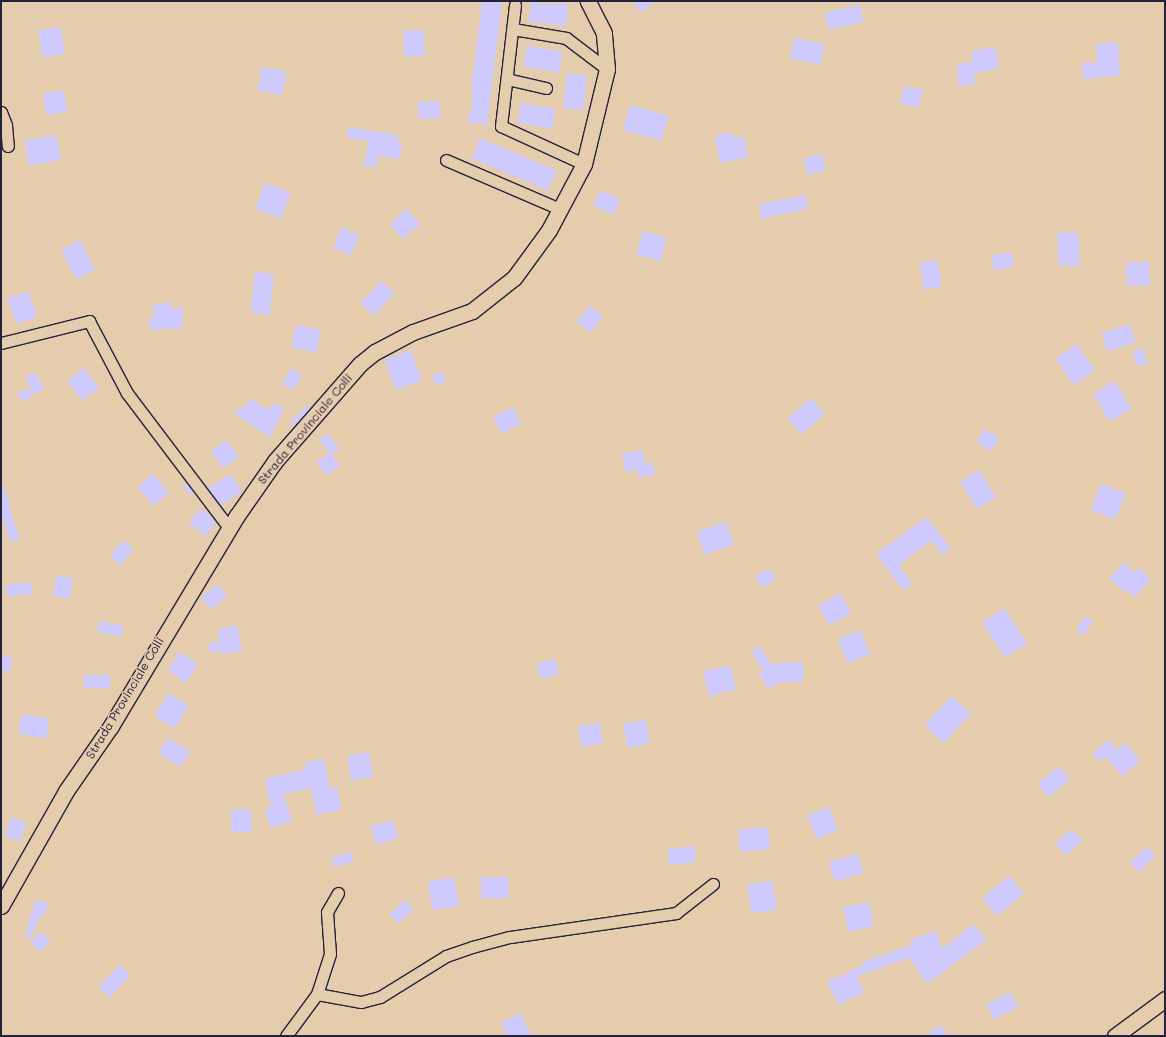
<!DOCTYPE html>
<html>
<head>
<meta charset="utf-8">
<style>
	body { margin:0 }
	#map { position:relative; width:1166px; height:1037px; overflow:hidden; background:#e5ccad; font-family:Mali,sans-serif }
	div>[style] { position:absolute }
	.building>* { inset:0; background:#cecafd; transform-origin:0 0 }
	.roads { filter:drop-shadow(1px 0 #22223b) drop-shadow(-1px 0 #22223b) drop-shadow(0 1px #22223b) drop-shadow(0 -1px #22223b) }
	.street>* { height:11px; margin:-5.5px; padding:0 5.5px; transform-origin:5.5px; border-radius:5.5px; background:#e5ccad }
	.secondary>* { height:15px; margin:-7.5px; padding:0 7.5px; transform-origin:7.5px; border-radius:7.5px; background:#e5ccad }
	span { translate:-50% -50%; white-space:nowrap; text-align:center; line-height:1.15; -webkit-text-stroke:3px #e5ccad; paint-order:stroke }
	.street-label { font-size:12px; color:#22223b }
	.frame { position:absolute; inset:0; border:2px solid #22223b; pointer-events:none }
</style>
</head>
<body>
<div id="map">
	<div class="building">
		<div style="clip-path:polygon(482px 1px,502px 1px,487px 125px,468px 122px,469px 110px,472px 110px,472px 84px)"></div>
		<div style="clip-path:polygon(633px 1px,656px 1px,640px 12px)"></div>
		<div style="clip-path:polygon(532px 2px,554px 6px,555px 3px,568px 5px,566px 26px,528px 21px)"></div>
		<div style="left:860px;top:5px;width:17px;height:36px;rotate:77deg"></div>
		<div style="left:61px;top:27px;width:27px;height:23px;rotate:82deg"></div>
		<div style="left:424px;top:30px;width:26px;height:21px;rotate:88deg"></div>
		<div style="left:794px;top:38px;width:31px;height:21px;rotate:11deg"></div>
		<div style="clip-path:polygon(1118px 42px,1120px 75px,1083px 79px,1082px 63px,1098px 62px,1096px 44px)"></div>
		<div style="left:527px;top:46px;width:36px;height:21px;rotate:9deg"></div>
		<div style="clip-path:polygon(995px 47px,999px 66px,992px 68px,993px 70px,974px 73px,975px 84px,959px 86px,957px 64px,972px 62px,972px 51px)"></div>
		<div style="left:262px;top:67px;width:25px;height:24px;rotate:11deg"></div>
		<div style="left:567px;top:73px;width:20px;height:35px;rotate:6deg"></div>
		<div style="left:904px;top:86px;width:19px;height:18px;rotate:12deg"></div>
		<div style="left:64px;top:90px;width:22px;height:21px;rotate:82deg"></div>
		<div style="left:440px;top:101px;width:17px;height:22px;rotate:87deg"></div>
		<div style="left:521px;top:103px;width:35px;height:20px;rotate:10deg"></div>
		<div style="left:630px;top:105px;width:40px;height:26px;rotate:16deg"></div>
		<div style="clip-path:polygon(349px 127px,398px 135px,397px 141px,402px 142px,400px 159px,378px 156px,376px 168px,364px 166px,369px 141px,347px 138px)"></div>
		<div style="clip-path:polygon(732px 132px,734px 138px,744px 136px,748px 157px,720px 163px,715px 136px)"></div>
		<div style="left:56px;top:135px;width:25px;height:32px;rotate:79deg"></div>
		<div style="left:480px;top:138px;width:83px;height:22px;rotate:23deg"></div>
		<div style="left:822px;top:154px;width:17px;height:19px;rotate:77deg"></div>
		<div style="left:265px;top:183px;width:27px;height:28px;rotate:20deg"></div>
		<div style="left:600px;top:190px;width:22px;height:17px;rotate:24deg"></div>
		<div style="left:805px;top:195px;width:14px;height:47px;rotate:78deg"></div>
		<div style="left:407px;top:209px;width:20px;height:23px;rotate:49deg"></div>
		<div style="left:341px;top:228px;width:19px;height:22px;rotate:21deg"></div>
		<div style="left:643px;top:231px;width:25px;height:24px;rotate:16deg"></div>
		<div style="left:1078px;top:232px;width:33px;height:21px;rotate:87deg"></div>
		<div style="left:80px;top:240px;width:33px;height:21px;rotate:63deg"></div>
		<div style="left:1011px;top:252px;width:15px;height:20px;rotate:79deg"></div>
		<div style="left:937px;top:260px;width:27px;height:18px;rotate:80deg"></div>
		<div style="left:1149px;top:262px;width:23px;height:23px;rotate:88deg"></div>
		<div style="left:255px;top:272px;width:19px;height:41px;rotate:6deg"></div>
		<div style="left:381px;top:281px;width:18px;height:30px;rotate:43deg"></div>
		<div style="left:28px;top:291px;width:27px;height:22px;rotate:70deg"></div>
		<div style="clip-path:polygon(171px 302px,172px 309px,183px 307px,182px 328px,150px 330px,149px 318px,154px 318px,153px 304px)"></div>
		<div style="left:589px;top:306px;width:17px;height:20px;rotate:36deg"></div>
		<div style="left:1130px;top:324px;width:19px;height:30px;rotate:72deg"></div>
		<div style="left:296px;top:325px;width:25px;height:23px;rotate:11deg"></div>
		<div style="left:1077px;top:344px;width:32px;height:26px;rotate:56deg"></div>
		<div style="left:1143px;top:348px;width:16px;height:11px;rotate:72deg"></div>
		<div style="left:411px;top:350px;width:32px;height:28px;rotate:70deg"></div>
		<div style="left:84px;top:368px;width:25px;height:21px;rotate:53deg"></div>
		<div style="clip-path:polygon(290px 368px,302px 375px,295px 389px,283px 385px)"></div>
		<div style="left:36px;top:372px;width:19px;height:12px;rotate:65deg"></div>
		<div style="left:443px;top:372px;width:11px;height:11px;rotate:75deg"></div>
		<div style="left:1115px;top:381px;width:32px;height:25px;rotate:60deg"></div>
		<div style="clip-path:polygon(28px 388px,33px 396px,21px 402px,17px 393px)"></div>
		<div style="clip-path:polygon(250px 398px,268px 410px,274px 402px,284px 410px,270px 437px,235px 414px,240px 406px,244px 409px)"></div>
		<div style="left:811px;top:398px;width:21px;height:31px;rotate:49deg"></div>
		<div style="clip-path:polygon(306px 406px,309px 409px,294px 426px,290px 422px)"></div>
		<div style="left:513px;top:407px;width:19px;height:22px;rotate:65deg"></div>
		<div style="left:984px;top:429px;width:17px;height:16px;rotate:28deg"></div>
		<div style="clip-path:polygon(327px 433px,339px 448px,332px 454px,340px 466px,326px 475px,316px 462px,330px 453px,319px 440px)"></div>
		<div style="left:226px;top:440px;width:21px;height:19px;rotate:53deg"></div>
		<div style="clip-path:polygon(642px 450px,645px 463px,652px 462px,655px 474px,639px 478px,637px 469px,625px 472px,622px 454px)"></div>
		<div style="left:979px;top:470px;width:32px;height:22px;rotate:58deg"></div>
		<div style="left:152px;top:474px;width:25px;height:20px;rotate:48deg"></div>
		<div style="left:231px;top:474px;width:21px;height:27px;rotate:59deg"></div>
		<div style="clip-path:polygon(1px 482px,12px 508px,10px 509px,20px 539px,10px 542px,1px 514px)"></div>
		<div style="clip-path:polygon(186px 483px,194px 493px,191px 495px,182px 486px)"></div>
		<div style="left:1101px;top:484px;width:26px;height:28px;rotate:21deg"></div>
		<div style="clip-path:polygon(199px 509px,209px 514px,216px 522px,206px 536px,189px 524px)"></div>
		<div style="clip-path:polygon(927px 517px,951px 549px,943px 555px,932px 541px,909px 557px,899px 566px,912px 583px,903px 590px,876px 554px)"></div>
		<div style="left:726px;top:522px;width:24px;height:31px;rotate:71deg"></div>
		<div style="left:123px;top:540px;width:14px;height:21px;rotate:39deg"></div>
		<div style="clip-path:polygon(1124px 563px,1135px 573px,1139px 568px,1151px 579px,1135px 597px,1126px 589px,1124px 592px,1109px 578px)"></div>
		<div style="left:769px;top:568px;width:14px;height:16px;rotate:60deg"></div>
		<div style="left:57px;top:575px;width:17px;height:21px;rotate:13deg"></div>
		<div style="left:31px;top:582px;width:12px;height:25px;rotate:85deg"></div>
		<div style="left:217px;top:584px;width:16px;height:21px;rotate:50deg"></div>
		<div style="left:840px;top:593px;width:23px;height:25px;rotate:61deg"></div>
		<div style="left:1004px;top:608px;width:42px;height:26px;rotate:57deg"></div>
		<div style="left:1085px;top:616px;width:9px;height:17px;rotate:32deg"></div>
		<div style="left:99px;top:621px;width:25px;height:11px;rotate:11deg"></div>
		<div style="clip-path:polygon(237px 625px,242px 650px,223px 655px,222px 650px,210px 653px,208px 643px,220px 641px,217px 630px)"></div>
		<div style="left:860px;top:630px;width:26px;height:24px;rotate:67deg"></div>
		<div style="clip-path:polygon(760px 646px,772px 666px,778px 663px,803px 662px,803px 682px,780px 682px,768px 689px,759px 673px,763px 671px,751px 651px)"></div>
		<div style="left:180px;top:652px;width:22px;height:22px;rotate:34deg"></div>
		<div style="left:1px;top:656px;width:10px;height:15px"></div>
		<div style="left:555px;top:659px;width:16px;height:19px;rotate:76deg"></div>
		<div style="left:730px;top:665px;width:25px;height:28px;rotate:76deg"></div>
		<div style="left:84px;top:675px;width:26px;height:13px"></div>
		<div style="left:168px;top:693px;width:24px;height:27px;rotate:30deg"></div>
		<div style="left:952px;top:696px;width:26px;height:40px;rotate:43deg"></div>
		<div style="left:22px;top:714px;width:28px;height:20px;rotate:10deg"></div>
		<div style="left:646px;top:720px;width:24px;height:23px;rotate:81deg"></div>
		<div style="left:600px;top:723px;width:21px;height:22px;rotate:82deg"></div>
		<div style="left:168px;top:738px;width:26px;height:18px;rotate:32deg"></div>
		<div style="clip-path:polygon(1109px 740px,1117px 750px,1126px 743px,1140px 761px,1122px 776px,1106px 757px,1100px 762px,1092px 753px)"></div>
		<div style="left:369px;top:752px;width:25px;height:22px;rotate:81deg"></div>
		<div style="clip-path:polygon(324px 759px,330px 789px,337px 787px,342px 809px,317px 815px,311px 788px,283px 794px,292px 821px,271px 828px,265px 810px,271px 808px,265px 779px,306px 769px,305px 763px)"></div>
		<div style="left:1059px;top:766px;width:17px;height:28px;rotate:50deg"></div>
		<div style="left:829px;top:807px;width:25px;height:23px;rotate:69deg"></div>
		<div style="left:251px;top:809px;width:23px;height:20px;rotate:88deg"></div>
		<div style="left:11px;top:817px;width:16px;height:20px;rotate:18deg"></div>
		<div style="left:393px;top:820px;width:19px;height:23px;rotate:74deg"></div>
		<div style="left:768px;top:827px;width:22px;height:30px;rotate:85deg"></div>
		<div style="left:1072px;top:829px;width:16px;height:22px;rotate:50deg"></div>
		<div style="left:694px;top:846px;width:16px;height:27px;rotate:83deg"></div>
		<div style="left:1147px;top:847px;width:13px;height:23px;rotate:48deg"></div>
		<div style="left:351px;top:852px;width:10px;height:20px;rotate:73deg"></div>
		<div style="left:858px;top:854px;width:20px;height:30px;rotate:75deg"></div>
		<div style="left:1009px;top:876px;width:23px;height:35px;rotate:50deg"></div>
		<div style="left:454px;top:877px;width:29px;height:27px;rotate:80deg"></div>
		<div style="left:508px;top:877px;width:21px;height:27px;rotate:90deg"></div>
		<div style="left:773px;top:881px;width:29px;height:26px;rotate:82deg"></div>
		<div style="clip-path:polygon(35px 900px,48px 903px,45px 916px,40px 915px,31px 938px,25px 936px)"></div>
		<div style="left:405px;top:900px;width:13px;height:21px;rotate:48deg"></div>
		<div style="left:869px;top:902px;width:25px;height:26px;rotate:79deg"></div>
		<div style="clip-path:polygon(974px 924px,986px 940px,927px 984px,910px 958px,857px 976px,864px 993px,838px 1005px,827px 982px,864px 965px,863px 962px,912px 945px,910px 940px,936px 931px,942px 949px)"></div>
		<div style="left:39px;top:932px;width:14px;height:14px;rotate:36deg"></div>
		<div style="left:119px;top:965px;width:15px;height:30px;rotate:42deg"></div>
		<div style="left:1010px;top:992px;width:17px;height:27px;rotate:62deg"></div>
		<div style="clip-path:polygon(521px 1013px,531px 1036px,507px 1036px,501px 1022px)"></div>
		<div style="clip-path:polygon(940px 1025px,948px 1036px,925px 1036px)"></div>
	</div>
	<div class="roads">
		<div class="street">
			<div style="left:515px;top:5px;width:122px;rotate:96.6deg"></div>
			<div style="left:501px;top:126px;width:91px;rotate:24.6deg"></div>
			<div style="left:513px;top:29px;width:54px;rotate:9.6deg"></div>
			<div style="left:566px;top:38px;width:51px;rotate:37.1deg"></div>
			<div style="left:507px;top:79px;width:40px;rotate:13deg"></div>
			<div style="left:1px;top:112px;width:14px;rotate:69deg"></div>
			<div style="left:6px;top:125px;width:21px;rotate:85deg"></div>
			<div style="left:446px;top:160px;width:124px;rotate:23.3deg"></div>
			<div style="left:1px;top:343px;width:91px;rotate:-14deg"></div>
			<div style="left:89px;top:321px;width:81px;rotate:62.2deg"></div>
			<div style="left:127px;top:393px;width:169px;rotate:52.9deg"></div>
			<div style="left:317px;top:994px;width:45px;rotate:10.3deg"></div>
			<div style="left:361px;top:1002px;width:20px;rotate:-15deg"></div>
			<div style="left:380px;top:997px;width:78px;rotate:-31.8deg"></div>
			<div style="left:446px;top:956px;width:28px;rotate:-19deg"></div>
			<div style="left:472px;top:947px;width:39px;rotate:-15deg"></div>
			<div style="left:510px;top:937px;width:168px;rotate:-8.2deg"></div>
			<div style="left:676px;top:913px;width:47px;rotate:-38.1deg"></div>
			<div style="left:286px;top:1036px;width:52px;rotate:-53.6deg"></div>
			<div style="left:317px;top:994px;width:42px;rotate:-72deg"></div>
			<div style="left:330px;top:954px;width:42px;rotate:-94.1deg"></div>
			<div style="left:327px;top:912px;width:22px;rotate:-60deg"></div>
		</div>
		<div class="secondary">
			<div style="left:1px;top:906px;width:132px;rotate:-60.5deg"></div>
			<div style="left:66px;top:791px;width:79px;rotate:-55.3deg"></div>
			<div style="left:111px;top:726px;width:244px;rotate:-59.1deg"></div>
			<div style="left:236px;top:517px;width:68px;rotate:-55.1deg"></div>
			<div style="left:275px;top:461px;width:129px;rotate:-48.8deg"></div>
			<div style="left:360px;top:364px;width:19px;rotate:-39deg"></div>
			<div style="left:375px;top:352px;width:43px;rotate:-27.8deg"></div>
			<div style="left:413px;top:332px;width:63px;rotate:-19.6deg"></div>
			<div style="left:472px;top:311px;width:53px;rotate:-38.2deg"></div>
			<div style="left:514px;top:278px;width:59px;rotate:-53.9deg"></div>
			<div style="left:549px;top:230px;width:75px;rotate:-62.1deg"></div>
			<div style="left:584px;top:164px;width:98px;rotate:-76.4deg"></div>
			<div style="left:607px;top:69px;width:36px;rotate:-95deg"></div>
			<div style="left:604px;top:33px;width:36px;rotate:-117deg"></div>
			<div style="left:1115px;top:1036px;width:62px;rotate:-36.5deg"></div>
		</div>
	</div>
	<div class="street-label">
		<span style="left:305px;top:429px;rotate:-50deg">Strada Provinciale Colli</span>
		<span style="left:125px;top:698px;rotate:-59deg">Strada Provinciale Colli</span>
	</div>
	<div class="frame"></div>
</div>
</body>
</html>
